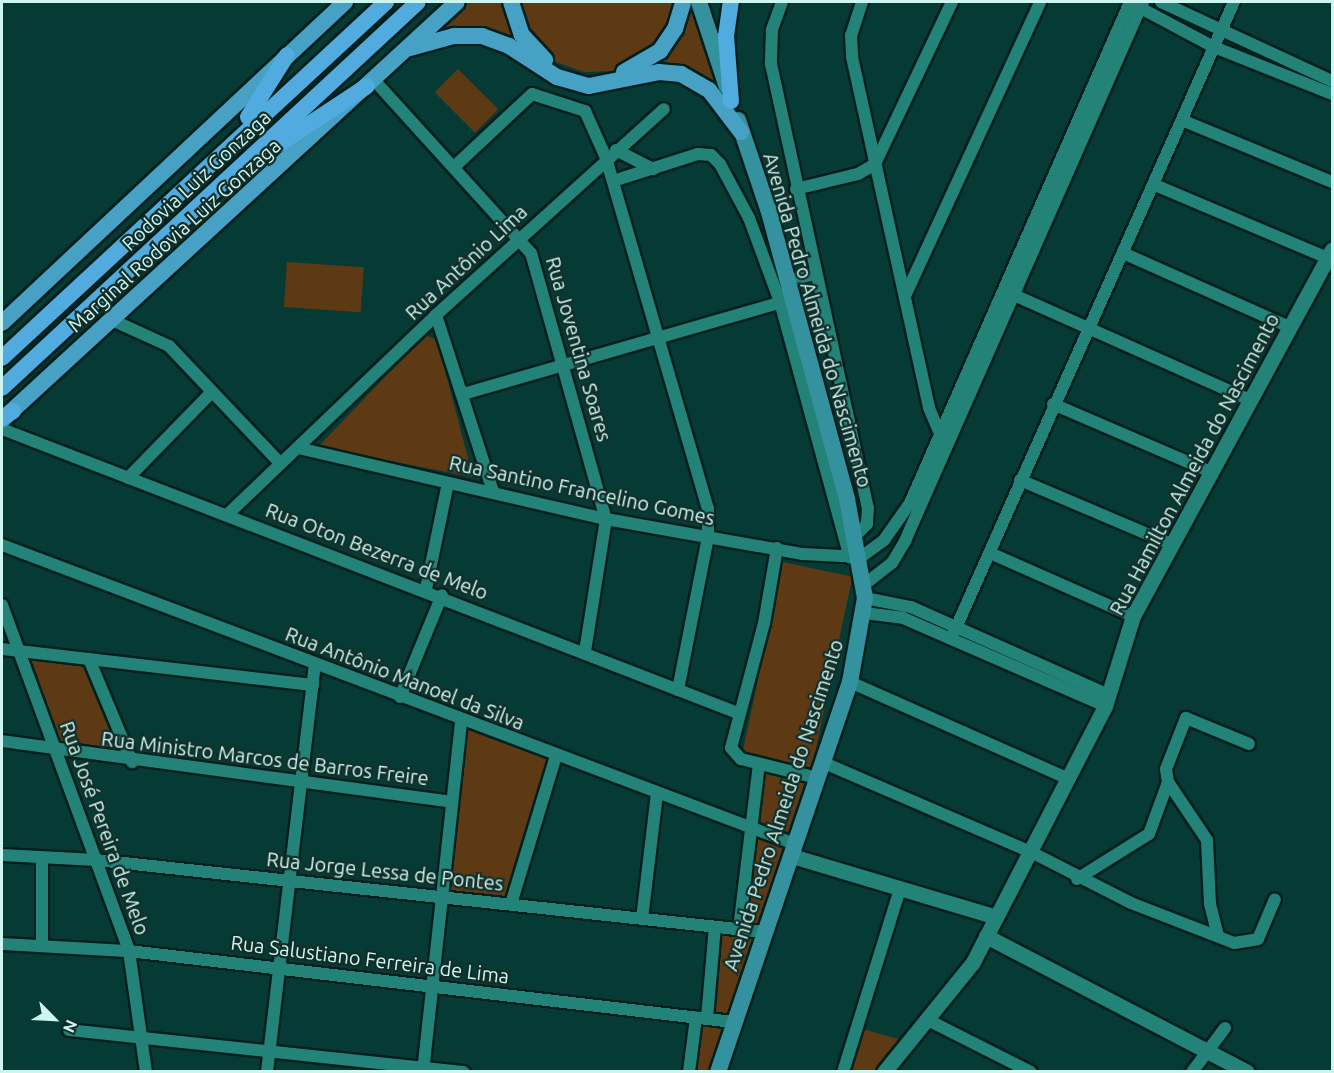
<!DOCTYPE html>
<html>
<head>
<meta charset="utf-8">
<style>
	body { margin:0 }
	#map { position:relative; width:1334px; height:1073px; overflow:hidden; background:#063b35; font-family:Ubuntu,sans-serif }
	div>[style] { position:absolute }
	.green>* { inset:0; background:#5d3a14; transform-origin:0 0 }
	.roads { filter:drop-shadow(2px 0 #031f1c) drop-shadow(-2px 0 #031f1c) drop-shadow(0 2px #031f1c) drop-shadow(0 -2px #031f1c) }
	.minor>* { height:12px; margin:-6px; padding:0 6px; transform-origin:6px; border-radius:6px; background:#238378 }
	.tertiary>* { height:15px; margin:-7.5px; padding:0 7.5px; transform-origin:7.5px; border-radius:7.5px; background:#238378 }
	.secondary>* { height:16px; margin:-8px; padding:0 8px; transform-origin:8px; border-radius:8px; background:#34929e }
	.primary>* { height:16px; margin:-8px; padding:0 8px; transform-origin:8px; border-radius:8px; background:#46a1c5 }
	.trunk>* { height:16px; margin:-8px; padding:0 8px; transform-origin:8px; border-radius:8px; background:#52abde }
	span { translate:-50% -50%; white-space:nowrap; text-align:center; line-height:1.15; -webkit-text-stroke:4.5px #122e2a; paint-order:stroke }
	.street-label { font-size:20px; color:#ccf6ef }
	.frame { position:absolute; inset:0; border:3px solid #ccf6ef; pointer-events:none }
	.north { position:absolute; left:24px; top:989px; width:60px; height:60px; -webkit-text-stroke:4px #122e2a; paint-order:stroke; rotate:114deg; font-size:16px; font-weight:700; line-height:24px; text-align:center; color:#ccf6ef }
	.north::after { content:''; display:block; margin:auto; width:21px; height:27px; background:#ccf6ef; clip-path:polygon(50% 0,100% 100%,50% 72%,0 100%) }
</style>
</head>
<body>
<div id="map">
	<div class="green">
		<div style="clip-path:polygon(463px 2px,507px 2px,519px 40px,419px 41px)"></div>
		<div style="clip-path:polygon(519px 2px,675px 2px,667px 31px,648px 53px,618px 71px,584px 72px,556px 62px,534px 43px)"></div>
		<div style="clip-path:polygon(688px 2px,694px 2px,727px 104px,707px 81px,635px 72px)"></div>
		<div style="left:458px;top:69px;width:57px;height:33px;rotate:45deg"></div>
		<div style="left:287px;top:262px;width:77px;height:45px;rotate:4deg"></div>
		<div style="clip-path:polygon(425px 335px,437px 340px,473px 477px,318px 447px)"></div>
		<div style="left:783px;top:562px;width:71px;height:196px;rotate:12deg"></div>
		<div style="clip-path:polygon(29px 660px,86px 665px,123px 754px,61px 748px)"></div>
		<div style="clip-path:polygon(461px 720px,556px 756px,511px 904px,442px 896px)"></div>
		<div style="clip-path:polygon(759px 764px,817px 778px,721px 1071px,687px 1072px,693px 1018px,705px 1019px,718px 928px,737px 930px)"></div>
		<div style="clip-path:polygon(856px 1027px,905px 1041px,878px 1071px,844px 1072px)"></div>
	</div>
	<div class="roads">
		<div class="minor">
			<div style="left:782px;top:2px;width:30px;rotate:110deg"></div>
			<div style="left:772px;top:30px;width:34px;rotate:92deg"></div>
			<div style="left:771px;top:64px;width:454px;rotate:77.7deg"></div>
			<div style="left:868px;top:508px;width:16px;rotate:94deg"></div>
			<div style="left:867px;top:524px;width:16px;rotate:135deg"></div>
			<div style="left:862px;top:2px;width:35px;rotate:108deg"></div>
			<div style="left:851px;top:35px;width:22px;rotate:87deg"></div>
			<div style="left:852px;top:57px;width:359px;rotate:77.6deg"></div>
			<div style="left:929px;top:408px;width:28px;rotate:67deg"></div>
			<div style="left:1161px;top:2px;width:188px;rotate:24.8deg"></div>
			<div style="left:1133px;top:4px;width:92px;rotate:28deg"></div>
			<div style="left:1214px;top:47px;width:127px;rotate:21.7deg"></div>
			<div style="left:373px;top:79px;width:235px;rotate:47.8deg"></div>
			<div style="left:531px;top:253px;width:276px;rotate:74.3deg"></div>
			<div style="left:606px;top:519px;width:134px;rotate:99deg"></div>
			<div style="left:1184px;top:121px;width:160px;rotate:22.4deg"></div>
			<div style="left:616px;top:150px;width:42px;rotate:27.2deg"></div>
			<div style="left:454px;top:167px;width:107px;rotate:-43.1deg"></div>
			<div style="left:532px;top:94px;width:56px;rotate:17.8deg"></div>
			<div style="left:585px;top:111px;width:51px;rotate:65.9deg"></div>
			<div style="left:606px;top:158px;width:365px;rotate:73.8deg"></div>
			<div style="left:708px;top:508px;width:29px;rotate:90deg"></div>
			<div style="left:708px;top:537px;width:156px;rotate:101.1deg"></div>
			<div style="left:613px;top:181px;width:89px;rotate:-17.6deg"></div>
			<div style="left:698px;top:154px;width:13px;rotate:4deg"></div>
			<div style="left:711px;top:155px;width:13px;rotate:45deg"></div>
			<div style="left:720px;top:164px;width:61px;rotate:61.8deg"></div>
			<div style="left:749px;top:218px;width:90px;rotate:69.7deg"></div>
			<div style="left:780px;top:302px;width:265px;rotate:74.7deg"></div>
			<div style="left:1155px;top:185px;width:188px;rotate:22.9deg"></div>
			<div style="left:796px;top:189px;width:64px;rotate:-13.6deg"></div>
			<div style="left:858px;top:174px;width:20px;rotate:-30deg"></div>
			<div style="left:875px;top:164px;width:179px;rotate:-64.6deg"></div>
			<div style="left:1123px;top:253px;width:182px;rotate:24deg"></div>
			<div style="left:788px;top:281px;width:28px;rotate:-15deg"></div>
			<div style="left:1005px;top:291px;width:268px;rotate:24deg"></div>
			<div style="left:905px;top:296px;width:324px;rotate:-65.3deg"></div>
			<div style="left:436px;top:315px;width:185px;rotate:72.1deg"></div>
			<div style="left:112px;top:320px;width:63px;rotate:24.5deg"></div>
			<div style="left:169px;top:346px;width:161px;rotate:46.5deg"></div>
			<div style="left:463px;top:394px;width:336px;rotate:-16.1deg"></div>
			<div style="left:1053px;top:404px;width:172px;rotate:23.3deg"></div>
			<div style="left:2px;top:429px;width:789px;rotate:21.1deg"></div>
			<div style="left:298px;top:448px;width:316px;rotate:13deg"></div>
			<div style="left:606px;top:519px;width:200px;rotate:10.1deg"></div>
			<div style="left:803px;top:554px;width:58px;rotate:3deg"></div>
			<div style="left:861px;top:557px;width:29px;rotate:-36deg"></div>
			<div style="left:884px;top:540px;width:45px;rotate:-54.9deg"></div>
			<div style="left:910px;top:503px;width:547px;rotate:-66.29deg"></div>
			<div style="left:128px;top:478px;width:119px;rotate:-45.7deg"></div>
			<div style="left:1020px;top:480px;width:164px;rotate:23deg"></div>
			<div style="left:227px;top:515px;width:289px;rotate:-43.7deg"></div>
			<div style="left:436px;top:315px;width:307px;rotate:-42.1deg"></div>
			<div style="left:2px;top:545px;width:847px;rotate:20.66deg"></div>
			<div style="left:777px;top:548px;width:76px;rotate:99.8deg"></div>
			<div style="left:764px;top:623px;width:129px;rotate:104.8deg"></div>
			<div style="left:731px;top:748px;width:15px;rotate:48deg"></div>
			<div style="left:741px;top:759px;width:78px;rotate:14deg"></div>
			<div style="left:990px;top:553px;width:156px;rotate:23.8deg"></div>
			<div style="left:865px;top:584px;width:34px;rotate:-38deg"></div>
			<div style="left:892px;top:563px;width:26px;rotate:-59deg"></div>
			<div style="left:905px;top:541px;width:589px;rotate:-66.18deg"></div>
			<div style="left:426px;top:589px;width:108px;rotate:-78.3deg"></div>
			<div style="left:865px;top:598px;width:47px;rotate:11.1deg"></div>
			<div style="left:911px;top:607px;width:217px;rotate:24deg"></div>
			<div style="left:2px;top:605px;width:369px;rotate:69.8deg"></div>
			<div style="left:129px;top:951px;width:122px;rotate:82deg"></div>
			<div style="left:864px;top:613px;width:39px;rotate:7deg"></div>
			<div style="left:903px;top:618px;width:220px;rotate:23.5deg"></div>
			<div style="left:951px;top:639px;width:697px;rotate:-66.05deg"></div>
			<div style="left:2px;top:649px;width:313px;rotate:6.6deg"></div>
			<div style="left:89px;top:659px;width:112px;rotate:67.3deg"></div>
			<div style="left:850px;top:682px;width:240px;rotate:23.9deg"></div>
			<div style="left:400px;top:697px;width:110px;rotate:-67.6deg"></div>
			<div style="left:2px;top:741px;width:454px;rotate:7.7deg"></div>
			<div style="left:822px;top:762px;width:228px;rotate:23.3deg"></div>
			<div style="left:1031px;top:852px;width:112px;rotate:27deg"></div>
			<div style="left:1131px;top:903px;width:110px;rotate:21.2deg"></div>
			<div style="left:1234px;top:943px;width:24px;rotate:-9deg"></div>
			<div style="left:1258px;top:939px;width:43px;rotate:-67deg"></div>
			<div style="left:2px;top:855px;width:94px;rotate:3deg"></div>
			<div style="left:96px;top:860px;width:672px;rotate:6.15deg"></div>
			<div style="left:42px;top:859px;width:86px;rotate:90deg"></div>
			<div style="left:1077px;top:879px;width:85px;rotate:-32deg"></div>
			<div style="left:1149px;top:834px;width:55px;rotate:-69.9deg"></div>
			<div style="left:511px;top:904px;width:155px;rotate:-73.1deg"></div>
			<div style="left:642px;top:919px;width:127px;rotate:-83.2deg"></div>
			<div style="left:739px;top:929px;width:166px;rotate:-83.1deg"></div>
			<div style="left:1218px;top:936px;width:33px;rotate:-104deg"></div>
			<div style="left:1210px;top:904px;width:64px;rotate:-92.7deg"></div>
			<div style="left:1207px;top:840px;width:70px;rotate:-123.9deg"></div>
			<div style="left:1168px;top:782px;width:13px;rotate:-99deg"></div>
			<div style="left:1166px;top:769px;width:55px;rotate:-68.6deg"></div>
			<div style="left:1186px;top:718px;width:68px;rotate:22.4deg"></div>
			<div style="left:2px;top:944px;width:127px;rotate:3.2deg"></div>
			<div style="left:129px;top:951px;width:608px;rotate:6.7deg"></div>
			<div style="left:707px;top:1018px;width:91px;rotate:-85deg"></div>
			<div style="left:928px;top:1020px;width:115px;rotate:26.8deg"></div>
			<div style="left:69px;top:1030px;width:397px;rotate:6.1deg"></div>
			<div style="left:267px;top:1072px;width:409px;rotate:-83.3deg"></div>
			<div style="left:423px;top:1072px;width:354px;rotate:-83.8deg"></div>
			<div style="left:689px;top:1072px;width:55px;rotate:-82.7deg"></div>
			<div style="left:843px;top:1072px;width:192px;rotate:-72.7deg"></div>
			<div style="left:1192px;top:1072px;width:55px;rotate:-53.1deg"></div>
		</div>
		<div class="tertiary">
			<div style="left:792px;top:856px;width:213px;rotate:16.6deg"></div>
			<div style="left:986px;top:936px;width:294px;rotate:27.5deg"></div>
			<div style="left:884px;top:1072px;width:141px;rotate:-51deg"></div>
			<div style="left:973px;top:962px;width:288px;rotate:-62.7deg"></div>
			<div style="left:1105px;top:706px;width:94px;rotate:-72.7deg"></div>
			<div style="left:1133px;top:616px;width:417px;rotate:-61.5deg"></div>
		</div>
		<div class="secondary">
			<div style="left:699px;top:2px;width:89px;rotate:71.8deg"></div>
			<div style="left:718px;top:1072px;width:412px;rotate:-71.3deg"></div>
			<div style="left:850px;top:682px;width:85px;rotate:-79.9deg"></div>
			<div style="left:865px;top:598px;width:101px;rotate:-100.3deg"></div>
			<div style="left:847px;top:499px;width:301px;rotate:-105.2deg"></div>
			<div style="left:768px;top:209px;width:94px;rotate:-108.6deg"></div>
		</div>
		<div class="primary">
			<div style="left:511px;top:2px;width:35px;rotate:72deg"></div>
			<div style="left:522px;top:35px;width:34px;rotate:47deg"></div>
			<div style="left:410px;top:48px;width:46px;rotate:-15.3deg"></div>
			<div style="left:454px;top:36px;width:28px"></div>
			<div style="left:482px;top:36px;width:29px;rotate:20deg"></div>
			<div style="left:509px;top:46px;width:57px;rotate:32.9deg"></div>
			<div style="left:557px;top:77px;width:33px;rotate:16deg"></div>
			<div style="left:589px;top:86px;width:71px;rotate:-11.3deg"></div>
			<div style="left:659px;top:72px;width:22px;rotate:5deg"></div>
			<div style="left:681px;top:74px;width:32px;rotate:30deg"></div>
			<div style="left:709px;top:90px;width:53px;rotate:52.7deg"></div>
			<div style="left:624px;top:72px;width:42px;rotate:-30.3deg"></div>
			<div style="left:660px;top:51px;width:27px;rotate:-56deg"></div>
			<div style="left:675px;top:29px;width:28px;rotate:-73deg"></div>
			<div style="left:2px;top:323px;width:470px;rotate:-43.1deg"></div>
			<div style="left:3px;top:419px;width:616px;rotate:-42.57deg"></div>
		</div>
		<div class="trunk">
			<div style="left:731px;top:101px;width:65px;rotate:-94.4deg"></div>
			<div style="left:726px;top:36px;width:34px;rotate:-82deg"></div>
			<div style="left:248px;top:117px;width:73px;rotate:-57.8deg"></div>
			<div style="left:279px;top:144px;width:105px;rotate:-33.4deg"></div>
			<div style="left:2px;top:358px;width:524px;rotate:-42.83deg"></div>
			<div style="left:2px;top:388px;width:567px;rotate:-42.86deg"></div>
			<div style="left:2px;top:418px;width:13px;rotate:-32deg"></div>
		</div>
	</div>
	<div class="street-label">
		<span style="left:196px;top:180px;rotate:-43deg">Rodovia Luiz Gonzaga</span>
		<span style="left:174px;top:235px;rotate:-42deg">Marginal Rodovia Luiz Gonzaga</span>
		<span style="left:466px;top:262px;rotate:-43deg">Rua Antônio Lima</span>
		<span style="left:818px;top:320px;rotate:74deg">Avenida Pedro Almeida do Nascimento</span>
		<span style="left:579px;top:349px;rotate:74deg">Rua Joventina Soares</span>
		<span style="left:1194px;top:464px;rotate:-62deg">Rua Hamilton Almeida do Nascimento</span>
		<span style="left:582px;top:490px;rotate:12deg">Rua Santino Francelino Gomes</span>
		<span style="left:377px;top:551px;rotate:21deg">Rua Oton Bezerra de Melo</span>
		<span style="left:405px;top:678px;rotate:21deg">Rua Antônio Manoel da Silva</span>
		<span style="left:265px;top:758px;rotate:7deg">Rua Ministro Marcos de Barros Freire</span>
		<span style="left:783px;top:805px;rotate:-72deg">Avenida Pedro Almeida do Nascimento</span>
		<span style="left:105px;top:828px;rotate:70deg">Rua José Pereira de Melo</span>
		<span style="left:385px;top:871px;rotate:6deg">Rua Jorge Lessa de Pontes</span>
		<span style="left:370px;top:959px;rotate:7deg">Rua Salustiano Ferreira de Lima</span>
	</div>
	<div class="frame"></div>
	<div class="north">N</div>
</div>
</body>
</html>
